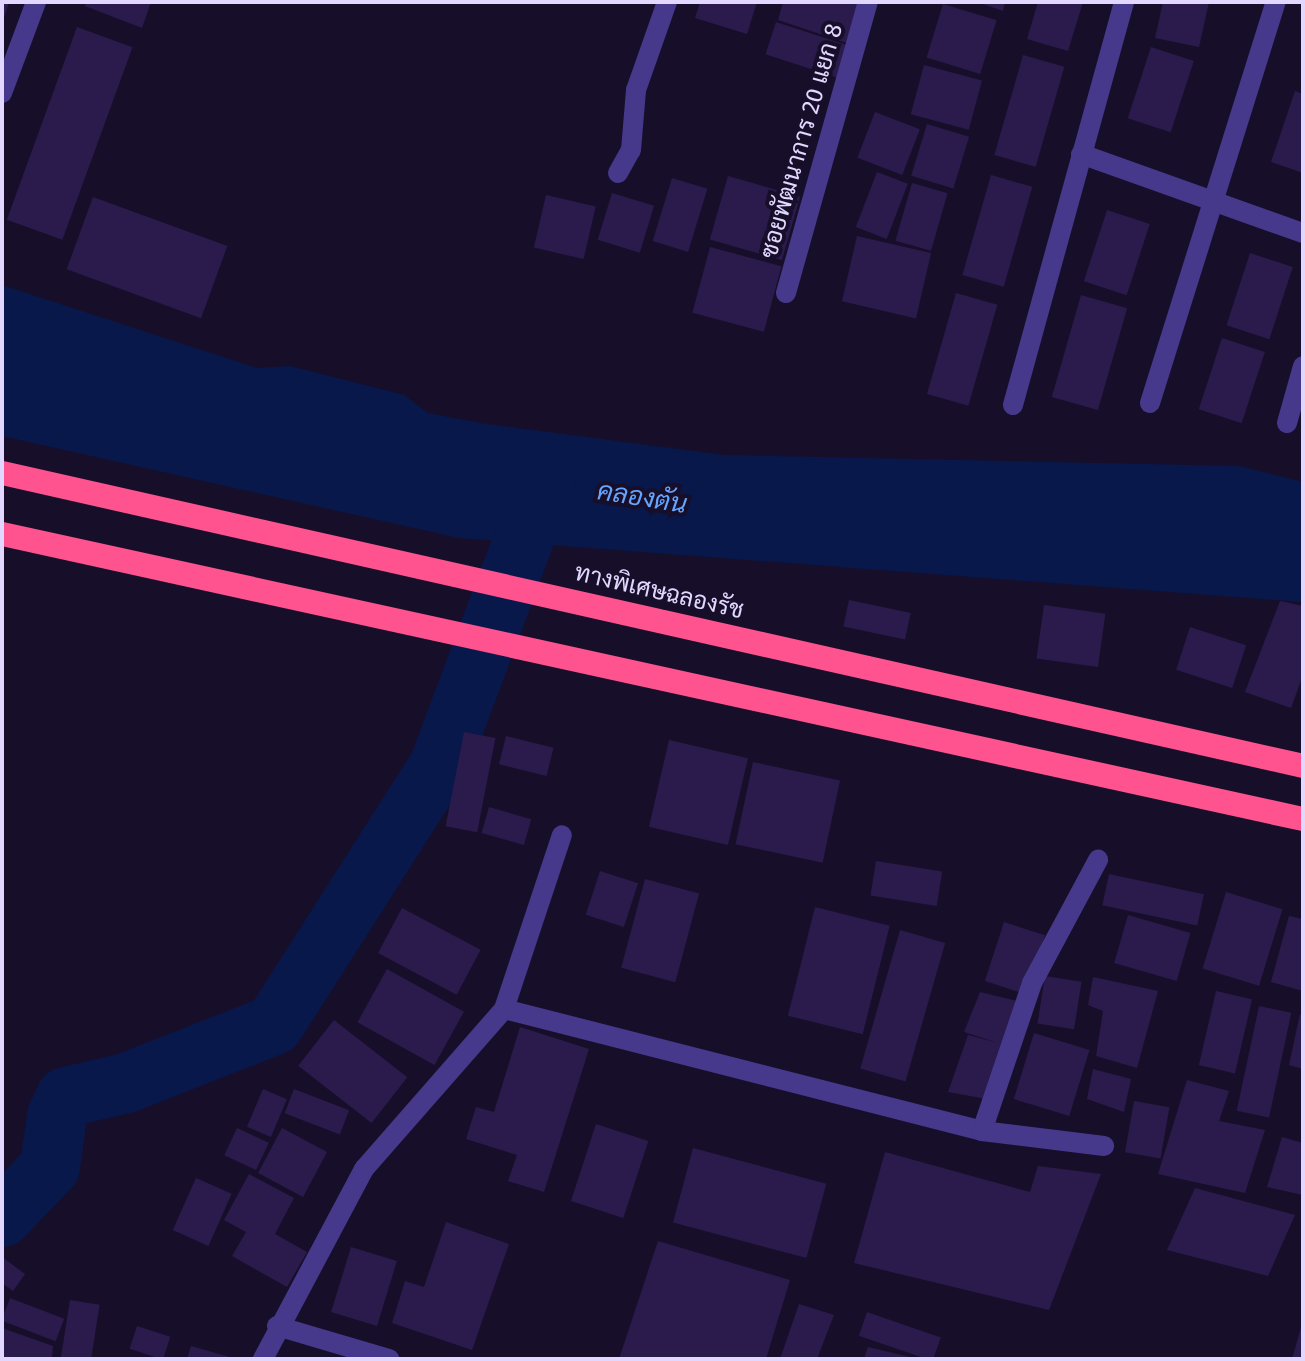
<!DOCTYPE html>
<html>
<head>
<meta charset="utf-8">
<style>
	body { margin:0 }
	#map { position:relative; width:1305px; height:1361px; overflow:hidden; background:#170f2a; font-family:"Fira Sans",Sarabun,sans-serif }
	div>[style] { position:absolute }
	.water>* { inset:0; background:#08184a }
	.river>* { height:60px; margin:-30px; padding:0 30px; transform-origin:30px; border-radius:30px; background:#08184a }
	.building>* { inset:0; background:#2b1a4c; transform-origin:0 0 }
	.minor>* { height:20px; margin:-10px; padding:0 10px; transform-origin:10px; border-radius:10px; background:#46388b }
	.motorway>* { height:24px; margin:-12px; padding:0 12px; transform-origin:12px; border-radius:12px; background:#ff5390 }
	span { translate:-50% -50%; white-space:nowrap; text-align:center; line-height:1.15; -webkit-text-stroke:8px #170f2a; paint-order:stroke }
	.street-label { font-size:24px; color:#e2d8ff }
	.water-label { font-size:26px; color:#66a5ff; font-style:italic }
	.frame { position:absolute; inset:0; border:4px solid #e2d8ff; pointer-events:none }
</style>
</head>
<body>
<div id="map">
	<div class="water">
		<div style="clip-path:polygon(2px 285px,257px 368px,290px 366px,404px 395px,428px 413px,480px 423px,724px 455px,1239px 466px,1303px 482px,1303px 602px,459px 538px,2px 436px)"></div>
	</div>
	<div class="river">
		<div style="left:2px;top:1217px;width:69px;rotate:-46.2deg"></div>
		<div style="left:50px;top:1167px;width:51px;rotate:-82.2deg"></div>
		<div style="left:57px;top:1116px;width:21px;rotate:-65deg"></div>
		<div style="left:66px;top:1097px;width:62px;rotate:-13.1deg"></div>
		<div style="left:126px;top:1083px;width:159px;rotate:-21.4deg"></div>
		<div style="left:274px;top:1025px;width:307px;rotate:-57.5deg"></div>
		<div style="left:439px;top:766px;width:303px;rotate:-69.5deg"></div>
	</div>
	<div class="building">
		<div style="clip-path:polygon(2px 2px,9px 2px,3px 21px,2px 21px)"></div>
		<div style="clip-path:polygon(86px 2px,151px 2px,142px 28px,85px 6px)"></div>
		<div style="clip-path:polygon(700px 2px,757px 2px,747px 34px,695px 18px)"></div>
		<div style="clip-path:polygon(783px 2px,863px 2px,850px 44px,778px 20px)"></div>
		<div style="clip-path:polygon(977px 2px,1005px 2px,1003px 11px)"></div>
		<div style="clip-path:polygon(1038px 2px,1083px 2px,1068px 51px,1027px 39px)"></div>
		<div style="clip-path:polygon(1163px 2px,1209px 2px,1199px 47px,1155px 38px)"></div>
		<div style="left:943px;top:4px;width:56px;height:56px;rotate:17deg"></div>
		<div style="left:776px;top:22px;width:75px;height:34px;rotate:18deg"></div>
		<div style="left:77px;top:27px;width:59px;height:205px;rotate:20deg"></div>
		<div style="left:1151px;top:47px;width:45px;height:75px;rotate:18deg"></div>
		<div style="left:1023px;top:55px;width:43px;height:104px;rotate:16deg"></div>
		<div style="left:924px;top:65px;width:60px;height:51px;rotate:15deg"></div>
		<div style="clip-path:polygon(1295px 91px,1303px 94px,1303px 173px,1271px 162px)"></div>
		<div style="left:875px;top:112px;width:48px;height:49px;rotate:21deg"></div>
		<div style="left:927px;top:124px;width:44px;height:54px;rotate:17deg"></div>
		<div style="left:877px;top:172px;width:33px;height:59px;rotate:21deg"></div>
		<div style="left:991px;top:175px;width:43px;height:104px;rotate:16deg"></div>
		<div style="left:728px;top:176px;width:75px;height:66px;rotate:16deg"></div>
		<div style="left:672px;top:178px;width:37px;height:66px;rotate:17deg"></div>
		<div style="left:912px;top:183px;width:37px;height:60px;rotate:16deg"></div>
		<div style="left:612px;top:193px;width:44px;height:49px;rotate:17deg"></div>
		<div style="left:546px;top:195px;width:51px;height:54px;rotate:13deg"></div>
		<div style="left:93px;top:197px;width:143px;height:77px;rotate:20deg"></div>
		<div style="left:1107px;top:210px;width:45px;height:75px;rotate:18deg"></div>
		<div style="left:857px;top:236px;width:76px;height:67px;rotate:13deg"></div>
		<div style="left:710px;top:247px;width:74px;height:68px;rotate:15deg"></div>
		<div style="left:1250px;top:253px;width:45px;height:76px;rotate:18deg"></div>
		<div style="left:956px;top:293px;width:43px;height:105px;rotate:16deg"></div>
		<div style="left:1081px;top:295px;width:48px;height:106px;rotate:16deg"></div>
		<div style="left:1222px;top:338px;width:45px;height:75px;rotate:18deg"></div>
		<div style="left:849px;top:600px;width:63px;height:27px;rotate:12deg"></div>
		<div style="clip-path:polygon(1280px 601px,1303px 606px,1303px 675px,1291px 708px,1245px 692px)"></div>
		<div style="left:1044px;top:605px;width:62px;height:54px;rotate:8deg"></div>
		<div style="left:1190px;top:627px;width:59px;height:45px;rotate:18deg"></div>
		<div style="left:464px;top:732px;width:32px;height:96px;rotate:11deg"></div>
		<div style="left:506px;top:736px;width:49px;height:29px;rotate:14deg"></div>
		<div style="left:669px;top:740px;width:81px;height:89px;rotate:13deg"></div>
		<div style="left:753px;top:762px;width:89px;height:84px;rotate:12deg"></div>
		<div style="left:489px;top:807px;width:44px;height:27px;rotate:16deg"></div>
		<div style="left:876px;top:861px;width:67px;height:35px;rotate:9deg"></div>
		<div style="left:600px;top:871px;width:40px;height:46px;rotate:18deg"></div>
		<div style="left:1109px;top:874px;width:97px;height:32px;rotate:12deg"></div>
		<div style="left:645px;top:879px;width:56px;height:92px;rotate:15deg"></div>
		<div style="left:1226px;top:892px;width:59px;height:80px;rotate:17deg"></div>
		<div style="left:815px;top:907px;width:77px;height:112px;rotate:14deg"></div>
		<div style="left:402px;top:908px;width:89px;height:51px;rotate:28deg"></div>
		<div style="left:1128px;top:915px;width:65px;height:50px;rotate:16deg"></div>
		<div style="clip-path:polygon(1289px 916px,1303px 919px,1303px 991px,1271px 982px)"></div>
		<div style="left:1004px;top:922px;width:43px;height:62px;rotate:18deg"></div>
		<div style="left:900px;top:930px;width:47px;height:144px;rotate:16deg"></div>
		<div style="left:387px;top:969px;width:88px;height:61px;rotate:29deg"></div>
		<div style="left:1045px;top:976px;width:37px;height:48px;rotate:9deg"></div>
		<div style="clip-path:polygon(1093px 977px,1158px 991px,1137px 1068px,1096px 1056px,1103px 1011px,1088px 1005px)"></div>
		<div style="left:1216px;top:991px;width:37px;height:76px;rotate:13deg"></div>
		<div style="clip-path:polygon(980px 992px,1025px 1003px,992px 1100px,948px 1092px,968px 1035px,998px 1043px,964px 1032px)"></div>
		<div style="left:1259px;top:1006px;width:33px;height:107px;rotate:12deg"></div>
		<div style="clip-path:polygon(1300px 1014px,1303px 1015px,1303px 1069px,1289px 1065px)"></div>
		<div style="left:334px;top:1020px;width:93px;height:58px;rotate:38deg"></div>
		<div style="clip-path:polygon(520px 1027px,589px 1049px,544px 1192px,508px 1181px,517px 1155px,466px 1139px,476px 1107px,494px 1112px)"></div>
		<div style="left:1034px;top:1033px;width:58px;height:69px;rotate:17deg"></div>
		<div style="clip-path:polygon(1093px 1069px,1131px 1079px,1124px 1112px,1087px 1099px)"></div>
		<div style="clip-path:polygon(1187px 1080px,1229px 1091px,1219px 1121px,1265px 1130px,1245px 1193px,1158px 1174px)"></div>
		<div style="left:263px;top:1089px;width:26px;height:41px;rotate:23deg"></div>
		<div style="left:294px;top:1089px;width:59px;height:26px;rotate:21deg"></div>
		<div style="left:1134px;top:1101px;width:36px;height:52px;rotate:10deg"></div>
		<div style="left:596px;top:1124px;width:55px;height:81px;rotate:18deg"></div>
		<div style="left:237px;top:1128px;width:35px;height:30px;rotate:25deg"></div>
		<div style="left:282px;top:1128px;width:51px;height:51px;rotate:28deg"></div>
		<div style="clip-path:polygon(1282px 1137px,1303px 1143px,1303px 1195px,1267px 1187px)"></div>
		<div style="left:693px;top:1148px;width:138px;height:77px;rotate:15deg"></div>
		<div style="clip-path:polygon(885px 1152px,1030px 1192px,1038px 1166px,1101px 1174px,1049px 1310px,854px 1263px)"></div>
		<div style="clip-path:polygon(249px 1174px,294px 1198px,275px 1234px,307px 1252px,287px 1287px,232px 1256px,246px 1232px,224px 1220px)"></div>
		<div style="left:196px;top:1178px;width:39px;height:57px;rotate:24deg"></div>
		<div style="clip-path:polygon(1195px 1188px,1295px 1215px,1268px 1276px,1167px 1250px)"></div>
		<div style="clip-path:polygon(446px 1222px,509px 1244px,472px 1350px,392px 1323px,405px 1281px,424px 1287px)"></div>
		<div style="clip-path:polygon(658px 1241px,790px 1280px,766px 1359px,619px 1359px)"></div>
		<div style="left:351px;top:1247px;width:48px;height:68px;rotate:17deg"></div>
		<div style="clip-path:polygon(2px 1257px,25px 1274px,13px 1291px,2px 1283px)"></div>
		<div style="left:10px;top:1298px;width:58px;height:24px;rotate:21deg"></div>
		<div style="left:70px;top:1300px;width:30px;height:60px;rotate:9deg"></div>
		<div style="clip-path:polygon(799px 1304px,834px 1315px,817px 1359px,780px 1359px)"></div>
		<div style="left:867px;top:1312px;width:78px;height:25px;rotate:19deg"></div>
		<div style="clip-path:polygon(1302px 1324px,1303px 1359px,1292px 1359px)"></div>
		<div style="left:137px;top:1326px;width:35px;height:24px;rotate:18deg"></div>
		<div style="clip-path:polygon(2px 1328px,53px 1346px,52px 1359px,2px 1359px)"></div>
		<div style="clip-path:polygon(191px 1346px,233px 1358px,233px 1359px,187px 1359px)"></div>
		<div style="clip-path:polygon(868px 1347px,914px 1358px,914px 1359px,864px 1359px)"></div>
	</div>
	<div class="minor">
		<div style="left:2px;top:93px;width:97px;rotate:-69.5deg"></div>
		<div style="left:1081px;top:154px;width:236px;rotate:19.6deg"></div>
		<div style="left:618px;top:173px;width:26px;rotate:-61deg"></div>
		<div style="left:631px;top:150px;width:60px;rotate:-85.2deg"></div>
		<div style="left:636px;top:90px;width:93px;rotate:-70.6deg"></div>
		<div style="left:786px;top:293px;width:302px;rotate:-74.3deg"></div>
		<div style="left:1150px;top:403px;width:420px;rotate:-72.6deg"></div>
		<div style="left:1013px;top:405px;width:418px;rotate:-74.6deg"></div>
		<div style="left:1287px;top:423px;width:59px;rotate:-74.3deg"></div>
		<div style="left:504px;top:1009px;width:493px;rotate:14.3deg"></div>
		<div style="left:982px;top:1131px;width:156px;rotate:-71.3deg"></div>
		<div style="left:1032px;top:983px;width:140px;rotate:-61.8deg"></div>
		<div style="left:982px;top:1131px;width:123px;rotate:7deg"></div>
		<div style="left:277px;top:1326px;width:117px;rotate:16.4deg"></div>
		<div style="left:263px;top:1359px;width:215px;rotate:-62deg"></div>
		<div style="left:364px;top:1169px;width:213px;rotate:-48.8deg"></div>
		<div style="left:504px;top:1009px;width:183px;rotate:-71.6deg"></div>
	</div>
	<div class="motorway">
		<div style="left:2px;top:473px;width:1334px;rotate:12.69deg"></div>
		<div style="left:2px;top:534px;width:1332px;rotate:12.36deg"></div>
	</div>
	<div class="street-label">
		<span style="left:802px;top:141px;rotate:-74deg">ซอยพัฒนาการ 20 แยก 8</span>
		<span style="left:659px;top:592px;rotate:13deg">ทางพิเศษฉลองรัช</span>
	</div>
	<div class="water-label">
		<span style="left:642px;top:498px;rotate:9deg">คลองตัน</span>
	</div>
	<div class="frame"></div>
</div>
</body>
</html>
